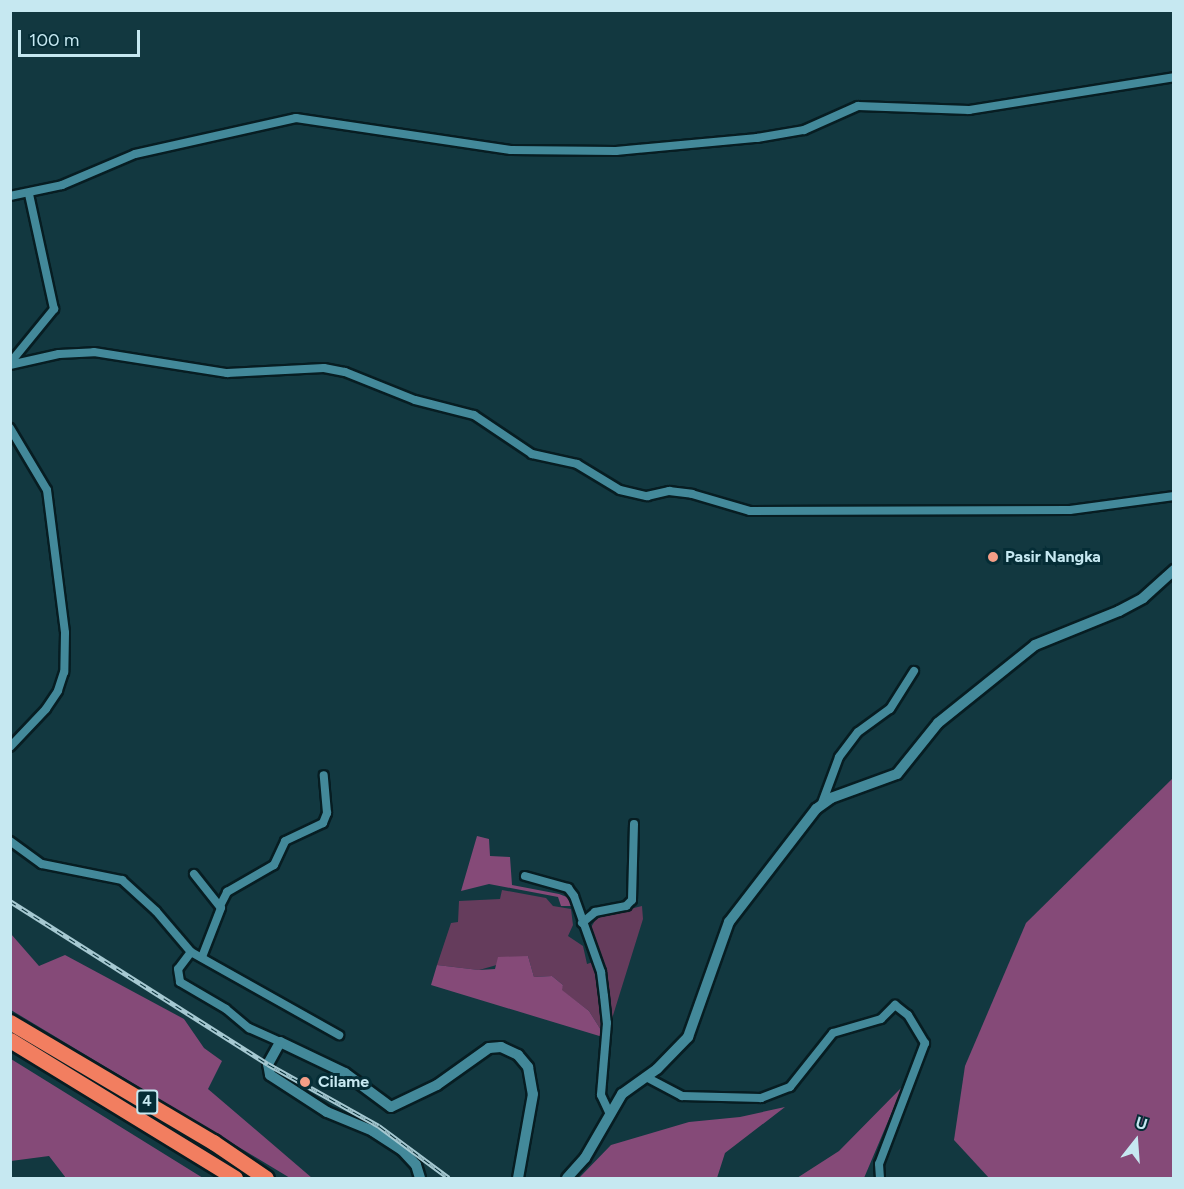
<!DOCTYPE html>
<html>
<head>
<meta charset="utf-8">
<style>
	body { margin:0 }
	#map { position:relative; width:1184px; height:1189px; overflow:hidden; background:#123840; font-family:Figtree,sans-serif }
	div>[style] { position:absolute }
	.green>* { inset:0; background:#653c5c }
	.forest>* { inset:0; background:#854a78 }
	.roads { filter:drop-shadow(2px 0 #071d22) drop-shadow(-2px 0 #071d22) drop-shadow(0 2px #071d22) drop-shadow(0 -2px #071d22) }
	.minor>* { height:8px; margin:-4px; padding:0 4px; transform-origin:4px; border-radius:4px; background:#43899a }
	.tertiary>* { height:10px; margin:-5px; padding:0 5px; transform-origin:5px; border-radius:5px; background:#43899a }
	.motorway>* { height:15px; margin:-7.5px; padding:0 7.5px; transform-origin:7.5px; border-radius:7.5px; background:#f27e60 }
	.rail>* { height:4.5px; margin-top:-2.25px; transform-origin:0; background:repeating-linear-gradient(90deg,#052d36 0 7px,#a5c8d1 0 14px); box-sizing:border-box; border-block:2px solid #a5c8d1 }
	.dots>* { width:16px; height:16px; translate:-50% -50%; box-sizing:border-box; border:3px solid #052d36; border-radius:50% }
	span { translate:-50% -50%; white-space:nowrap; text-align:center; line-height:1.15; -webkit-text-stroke:6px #052d36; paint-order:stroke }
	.shield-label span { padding:2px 4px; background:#052d36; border:2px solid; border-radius:4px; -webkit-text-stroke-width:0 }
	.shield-label { font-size:15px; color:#c6e8f1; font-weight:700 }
	.poi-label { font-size:16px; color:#c6e8f1; font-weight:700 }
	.left { translate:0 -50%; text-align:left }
	.frame { position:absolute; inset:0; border:12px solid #c6e8f1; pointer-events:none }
	.north { position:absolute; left:1106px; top:1111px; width:60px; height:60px; -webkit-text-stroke:4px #052d36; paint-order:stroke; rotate:17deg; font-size:16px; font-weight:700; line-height:24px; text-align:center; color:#c6e8f1 }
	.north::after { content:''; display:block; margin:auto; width:21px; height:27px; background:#c6e8f1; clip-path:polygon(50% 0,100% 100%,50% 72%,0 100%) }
	.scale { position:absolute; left:18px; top:30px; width:122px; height:27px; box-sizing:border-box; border:3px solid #c6e8f1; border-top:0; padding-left:8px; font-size:18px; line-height:21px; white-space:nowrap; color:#c6e8f1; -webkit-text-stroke:4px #052d36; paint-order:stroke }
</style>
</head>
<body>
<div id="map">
	<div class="green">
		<div style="clip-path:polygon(502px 890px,546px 898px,553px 906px,571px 909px,573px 925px,568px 936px,583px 946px,587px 964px,596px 961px,589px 931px,597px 917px,642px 906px,643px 919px,606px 1038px,589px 1011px,561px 990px,563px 985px,552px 976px,534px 977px,528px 956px,479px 970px,437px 965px,451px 923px,458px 922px,459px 901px,500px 899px)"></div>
	</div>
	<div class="forest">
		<div style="clip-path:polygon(1173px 778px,1173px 1178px,989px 1178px,954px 1140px,965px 1066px,1026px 923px)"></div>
		<div style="clip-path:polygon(477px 836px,489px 839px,490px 856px,510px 857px,512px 885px,559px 894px,572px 899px,574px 906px,561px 906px,558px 897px,489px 884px,461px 891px)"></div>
		<div style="clip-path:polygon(11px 934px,39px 966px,65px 955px,184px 1019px,204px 1048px,222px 1061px,208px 1089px,312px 1178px,290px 1178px,11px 1010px)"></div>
		<div style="clip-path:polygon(528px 956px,534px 977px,552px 976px,563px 985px,562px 990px,589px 1011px,606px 1038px,431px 985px,437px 965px,479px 970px,495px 969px,498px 957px)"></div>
		<div style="clip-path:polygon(11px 1059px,203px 1178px,66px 1178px,49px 1156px,11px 1161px)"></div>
		<div style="clip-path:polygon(903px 1086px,864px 1178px,797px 1178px,839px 1151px)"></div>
		<div style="clip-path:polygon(785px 1107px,725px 1153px,717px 1178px,579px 1178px,611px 1145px,689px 1122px,740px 1117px)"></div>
	</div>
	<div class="roads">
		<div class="minor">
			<div style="left:10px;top:196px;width:53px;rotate:-11.9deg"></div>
			<div style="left:62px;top:185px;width:79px;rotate:-23deg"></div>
			<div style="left:135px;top:154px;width:165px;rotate:-12.6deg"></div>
			<div style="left:296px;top:118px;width:217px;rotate:8.5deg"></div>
			<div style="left:511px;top:150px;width:105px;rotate:0.5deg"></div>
			<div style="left:616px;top:151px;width:142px;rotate:-5.3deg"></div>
			<div style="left:757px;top:138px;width:48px;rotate:-9.7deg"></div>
			<div style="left:804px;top:130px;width:59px;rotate:-24deg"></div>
			<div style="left:858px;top:106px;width:111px;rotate:2.1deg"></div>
			<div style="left:969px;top:110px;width:208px;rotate:-9.1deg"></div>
			<div style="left:10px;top:363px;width:70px;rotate:-50.8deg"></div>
			<div style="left:54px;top:309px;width:118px;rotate:-102.3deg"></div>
			<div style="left:10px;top:365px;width:50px;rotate:-12.7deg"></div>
			<div style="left:59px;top:354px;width:35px;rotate:-3deg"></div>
			<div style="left:94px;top:352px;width:135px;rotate:9deg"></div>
			<div style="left:227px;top:373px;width:97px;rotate:-3deg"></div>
			<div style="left:324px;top:368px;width:21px;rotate:11deg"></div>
			<div style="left:345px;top:372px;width:75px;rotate:21.8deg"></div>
			<div style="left:415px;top:400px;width:61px;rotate:14.3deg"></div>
			<div style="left:474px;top:415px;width:70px;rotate:33.9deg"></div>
			<div style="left:532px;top:454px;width:46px;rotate:12.5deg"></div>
			<div style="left:577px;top:464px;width:50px;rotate:31.2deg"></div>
			<div style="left:620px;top:490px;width:28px;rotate:13deg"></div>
			<div style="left:647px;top:496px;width:23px;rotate:-13deg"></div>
			<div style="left:669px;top:491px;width:23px;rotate:7deg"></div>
			<div style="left:692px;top:494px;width:60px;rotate:16.3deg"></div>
			<div style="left:750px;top:511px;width:320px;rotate:-0.2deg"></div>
			<div style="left:1070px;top:510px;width:105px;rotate:-7.7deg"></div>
			<div style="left:10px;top:428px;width:72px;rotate:59.2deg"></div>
			<div style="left:47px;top:490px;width:144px;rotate:82.8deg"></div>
			<div style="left:65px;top:633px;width:39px;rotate:91deg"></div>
			<div style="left:64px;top:672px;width:20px;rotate:108deg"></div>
			<div style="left:58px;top:691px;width:22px;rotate:124deg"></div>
			<div style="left:46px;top:709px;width:52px;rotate:133.5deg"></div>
			<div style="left:822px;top:803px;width:49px;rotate:-69.7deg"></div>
			<div style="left:839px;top:757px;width:31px;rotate:-53deg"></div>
			<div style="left:858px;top:732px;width:39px;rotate:-36deg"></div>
			<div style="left:890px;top:709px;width:45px;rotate:-57.7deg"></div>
			<div style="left:10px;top:841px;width:39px;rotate:36deg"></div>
			<div style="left:42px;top:864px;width:82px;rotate:11.3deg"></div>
			<div style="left:122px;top:880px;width:46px;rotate:42.4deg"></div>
			<div style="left:156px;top:911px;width:54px;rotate:49.5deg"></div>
			<div style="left:191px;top:952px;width:170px;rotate:29.3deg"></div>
			<div style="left:194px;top:874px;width:43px;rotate:51.5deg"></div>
			<div style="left:221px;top:908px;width:53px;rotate:111.2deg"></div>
			<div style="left:525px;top:876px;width:45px;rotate:15.6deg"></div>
			<div style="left:568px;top:888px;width:10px;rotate:53deg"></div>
			<div style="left:574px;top:896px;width:81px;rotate:70.4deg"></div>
			<div style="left:601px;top:972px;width:24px;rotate:83deg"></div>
			<div style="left:604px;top:996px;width:27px;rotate:84deg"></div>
			<div style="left:607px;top:1023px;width:72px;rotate:94.8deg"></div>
			<div style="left:601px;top:1095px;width:21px;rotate:65deg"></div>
			<div style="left:220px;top:906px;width:16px;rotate:-63deg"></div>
			<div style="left:227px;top:892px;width:54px;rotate:-29.9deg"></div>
			<div style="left:274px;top:865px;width:26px;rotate:-65deg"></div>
			<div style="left:285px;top:841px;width:42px;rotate:-25.3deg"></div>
			<div style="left:323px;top:823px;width:11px;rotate:-68deg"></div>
			<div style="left:327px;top:813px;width:38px;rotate:-95deg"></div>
			<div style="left:582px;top:923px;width:17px;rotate:-40deg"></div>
			<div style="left:595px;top:912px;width:32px;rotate:-11deg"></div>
			<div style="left:626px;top:906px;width:8px;rotate:-45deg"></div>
			<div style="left:632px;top:900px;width:76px;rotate:-88.5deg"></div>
			<div style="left:191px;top:952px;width:21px;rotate:127deg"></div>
			<div style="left:178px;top:969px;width:13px;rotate:81deg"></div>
			<div style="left:180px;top:982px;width:53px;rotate:30.4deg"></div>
			<div style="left:226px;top:1009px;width:30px;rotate:40deg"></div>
			<div style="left:249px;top:1028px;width:34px;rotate:24deg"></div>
			<div style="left:646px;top:1077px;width:41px;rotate:27.8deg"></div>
			<div style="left:682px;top:1096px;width:79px;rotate:1.5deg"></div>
			<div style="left:761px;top:1098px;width:31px;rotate:-21deg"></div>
			<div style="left:790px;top:1087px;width:69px;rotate:-51.5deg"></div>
			<div style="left:833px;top:1033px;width:50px;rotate:-16.3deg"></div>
			<div style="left:881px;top:1019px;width:20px;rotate:-45deg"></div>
			<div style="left:895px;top:1005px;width:16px;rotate:38deg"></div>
			<div style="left:908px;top:1015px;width:33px;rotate:59deg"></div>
			<div style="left:925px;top:1043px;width:129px;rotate:110.8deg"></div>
			<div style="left:879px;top:1164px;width:14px;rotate:86deg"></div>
		</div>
		<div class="tertiary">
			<div style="left:420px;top:1178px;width:14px;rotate:-107deg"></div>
			<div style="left:416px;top:1165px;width:21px;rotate:-133deg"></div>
			<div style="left:402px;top:1150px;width:35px;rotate:-147deg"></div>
			<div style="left:373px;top:1131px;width:50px;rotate:-157.6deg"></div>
			<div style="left:327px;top:1112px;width:68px;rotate:-147deg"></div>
			<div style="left:270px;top:1075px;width:11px;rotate:-100deg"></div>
			<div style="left:268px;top:1064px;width:25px;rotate:-61deg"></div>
			<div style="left:280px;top:1042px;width:72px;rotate:25.5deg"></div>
			<div style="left:345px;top:1073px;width:57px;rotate:36.5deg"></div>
			<div style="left:391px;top:1107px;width:51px;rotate:-25.6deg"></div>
			<div style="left:437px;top:1085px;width:64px;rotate:-35.4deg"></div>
			<div style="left:489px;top:1048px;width:12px;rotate:-5deg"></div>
			<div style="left:501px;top:1047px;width:19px;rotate:25deg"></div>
			<div style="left:518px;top:1055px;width:16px;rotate:50deg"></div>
			<div style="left:528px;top:1067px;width:27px;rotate:80deg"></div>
			<div style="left:533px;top:1094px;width:85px;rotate:100.1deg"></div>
			<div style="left:567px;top:1178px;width:27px;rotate:-48deg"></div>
			<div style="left:585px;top:1158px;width:74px;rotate:-60deg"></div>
			<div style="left:622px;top:1094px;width:43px;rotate:-35.5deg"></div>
			<div style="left:657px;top:1069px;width:45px;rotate:-45.9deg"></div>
			<div style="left:688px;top:1037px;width:122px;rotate:-70.4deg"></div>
			<div style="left:729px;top:922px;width:143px;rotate:-52.4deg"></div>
			<div style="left:816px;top:809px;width:19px;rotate:-36deg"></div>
			<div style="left:831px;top:798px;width:70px;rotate:-20deg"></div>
			<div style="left:897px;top:774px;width:65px;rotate:-51.2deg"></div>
			<div style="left:938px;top:723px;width:124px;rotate:-38.8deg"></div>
			<div style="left:1035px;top:645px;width:91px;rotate:-22deg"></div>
			<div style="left:1119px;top:611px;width:27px;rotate:-28deg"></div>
			<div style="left:1143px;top:598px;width:42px;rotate:-42.1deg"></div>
		</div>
		<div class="motorway">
			<div style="left:10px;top:1022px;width:236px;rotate:30.6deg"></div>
			<div style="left:213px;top:1142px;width:64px;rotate:34.2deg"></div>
			<div style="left:10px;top:1040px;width:264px;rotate:31.5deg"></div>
		</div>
	</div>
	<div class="rail">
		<div style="left:10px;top:901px;width:305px;rotate:32.3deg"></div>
		<div style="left:268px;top:1064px;width:127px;rotate:29.2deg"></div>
		<div style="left:379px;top:1126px;width:87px;rotate:36.6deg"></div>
	</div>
	<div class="dots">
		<div style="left:993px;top:557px;background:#f49e87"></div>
		<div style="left:305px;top:1082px;background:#f49e87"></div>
	</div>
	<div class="shield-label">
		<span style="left:147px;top:1102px">4</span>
	</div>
	<div class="poi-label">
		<span class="left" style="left:1005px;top:557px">Pasir Nangka</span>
		<span class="left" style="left:318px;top:1082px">Cilame</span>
	</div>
	<div class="frame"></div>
	<div class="north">U</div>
	<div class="scale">100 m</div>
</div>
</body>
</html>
